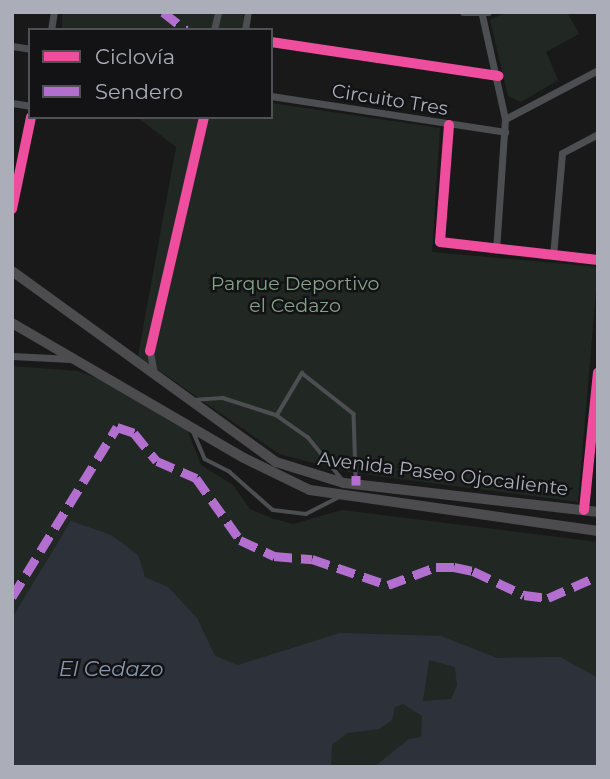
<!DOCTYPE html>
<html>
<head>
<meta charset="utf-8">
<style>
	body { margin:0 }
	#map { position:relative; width:610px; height:779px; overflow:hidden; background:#191919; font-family:Montserrat,sans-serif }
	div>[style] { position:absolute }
	.green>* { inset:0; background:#212823; transform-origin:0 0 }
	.water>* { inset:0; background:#2d323a }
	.lane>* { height:3.5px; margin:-1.75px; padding:0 1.75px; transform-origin:1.75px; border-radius:1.75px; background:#4d4e52 }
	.street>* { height:7px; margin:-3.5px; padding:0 3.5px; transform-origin:3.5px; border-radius:3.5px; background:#4d4e52 }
	.secondary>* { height:10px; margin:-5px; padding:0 5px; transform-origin:5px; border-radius:5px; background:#4c4c4f }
	.quiet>* { height:9px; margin-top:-4.5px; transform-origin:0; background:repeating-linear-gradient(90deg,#b36fd0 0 18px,transparent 0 27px) }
	.cycleway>* { height:10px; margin:-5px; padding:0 5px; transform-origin:5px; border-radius:5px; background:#ef4d9e }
	span { translate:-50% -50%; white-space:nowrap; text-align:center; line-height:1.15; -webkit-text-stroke:5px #131315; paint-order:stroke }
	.street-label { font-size:19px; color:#abaeb8 }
	.park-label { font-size:19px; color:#84a289 }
	.water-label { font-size:21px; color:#8697b0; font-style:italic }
	.frame { position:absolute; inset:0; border:14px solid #abaeb8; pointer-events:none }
	.legend { position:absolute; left:28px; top:28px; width:245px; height:91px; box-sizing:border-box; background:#131315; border:2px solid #505156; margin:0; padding:9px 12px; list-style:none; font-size:21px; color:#abaeb8 }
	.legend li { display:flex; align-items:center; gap:14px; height:35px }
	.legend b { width:35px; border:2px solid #505156 }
</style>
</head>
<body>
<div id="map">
	<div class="green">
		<div style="left:62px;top:12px;width:181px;height:18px"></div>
		<div style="clip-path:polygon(506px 12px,567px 12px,579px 34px,546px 52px,558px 80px,521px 102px,508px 96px,490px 20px)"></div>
		<div style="clip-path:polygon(271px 103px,440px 128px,432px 252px,598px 267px,578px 502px,348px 472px,279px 454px,138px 356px,176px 147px,137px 117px,271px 117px)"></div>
		<div style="clip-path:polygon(12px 366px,78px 371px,126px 389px,187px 429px,201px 465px,233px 485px,250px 509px,271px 518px,293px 524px,342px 510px,598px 542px,598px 767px,12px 767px)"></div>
	</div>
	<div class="water">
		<div style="clip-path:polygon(evenodd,71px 521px,111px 535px,138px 555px,145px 577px,168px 587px,197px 618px,215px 656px,238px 665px,340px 633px,441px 636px,497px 658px,560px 657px,598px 678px,598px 767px,374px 767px,409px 739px,421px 737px,422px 716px,403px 704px,395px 707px,392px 720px,379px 729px,347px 733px,332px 745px,331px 767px,12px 767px,12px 618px,71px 521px,429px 660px,455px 667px,457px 686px,451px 699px,423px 701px,429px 660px)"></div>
	</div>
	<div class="lane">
		<div style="left:193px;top:400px;width:30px;rotate:-4deg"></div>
		<div style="left:223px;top:398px;width:56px;rotate:17.8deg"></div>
		<div style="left:276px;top:415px;width:39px;rotate:35deg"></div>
		<div style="left:308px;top:437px;width:53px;rotate:51.2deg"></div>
		<div style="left:277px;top:415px;width:49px;rotate:-59.2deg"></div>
		<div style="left:302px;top:373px;width:66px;rotate:38.3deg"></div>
		<div style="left:354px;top:414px;width:61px;rotate:88.1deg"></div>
		<div style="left:194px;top:433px;width:28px;rotate:67deg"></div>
		<div style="left:205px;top:459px;width:28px;rotate:27deg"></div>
		<div style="left:230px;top:472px;width:57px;rotate:41.5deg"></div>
		<div style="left:273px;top:510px;width:33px;rotate:7deg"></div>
		<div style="left:306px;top:514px;width:38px;rotate:-27deg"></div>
	</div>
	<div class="street">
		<div style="left:463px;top:12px;width:25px"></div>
		<div style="left:482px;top:15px;width:107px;rotate:77.5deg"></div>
		<div style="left:505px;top:119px;width:131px;rotate:93.9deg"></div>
		<div style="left:51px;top:30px;width:18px;rotate:-81deg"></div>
		<div style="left:214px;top:30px;width:18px;rotate:-77deg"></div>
		<div style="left:245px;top:30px;width:18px;rotate:-81deg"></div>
		<div style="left:271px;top:42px;width:230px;rotate:8.5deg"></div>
		<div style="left:12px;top:46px;width:18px;rotate:9deg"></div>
		<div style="left:271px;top:96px;width:237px;rotate:8.7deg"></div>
		<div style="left:12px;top:103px;width:18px;rotate:9deg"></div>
		<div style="left:505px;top:119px;width:105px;rotate:-27.8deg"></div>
		<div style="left:449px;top:125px;width:117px;rotate:94.4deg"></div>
		<div style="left:440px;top:242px;width:159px;rotate:6.5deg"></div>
		<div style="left:12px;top:209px;width:94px;rotate:-78.3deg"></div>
		<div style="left:553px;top:256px;width:103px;rotate:-85deg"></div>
		<div style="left:562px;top:153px;width:41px;rotate:-27.8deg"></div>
		<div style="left:12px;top:356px;width:59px;rotate:2.9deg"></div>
		<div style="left:154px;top:374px;width:23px;rotate:-100deg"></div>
		<div style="left:150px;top:351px;width:240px;rotate:-77deg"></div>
		<div style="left:584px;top:510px;width:138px;rotate:-84.2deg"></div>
	</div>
	<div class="secondary">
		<div style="left:12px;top:271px;width:326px;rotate:35.9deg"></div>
		<div style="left:276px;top:462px;width:71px;rotate:17.2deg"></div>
		<div style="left:344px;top:483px;width:256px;rotate:6.5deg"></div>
		<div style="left:12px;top:323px;width:268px;rotate:30.2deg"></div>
		<div style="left:244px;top:458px;width:73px;rotate:25.9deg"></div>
		<div style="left:310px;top:490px;width:291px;rotate:8.1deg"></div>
	</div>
	<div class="quiet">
		<div style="left:163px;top:12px;width:29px;rotate:38deg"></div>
		<div style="left:356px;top:475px;width:10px;rotate:90deg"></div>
		<div style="left:12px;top:597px;width:200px;rotate:-58.3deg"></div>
		<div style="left:117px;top:427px;width:18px;rotate:19deg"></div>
		<div style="left:134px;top:433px;width:36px;rotate:51deg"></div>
		<div style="left:157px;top:461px;width:43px;rotate:23.6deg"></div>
		<div style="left:196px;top:478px;width:76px;rotate:54.6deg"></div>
		<div style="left:240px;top:540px;width:38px;rotate:25deg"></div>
		<div style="left:274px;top:556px;width:38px;rotate:5deg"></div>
		<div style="left:312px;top:559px;width:80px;rotate:18.9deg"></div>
		<div style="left:388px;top:585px;width:51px;rotate:-20.6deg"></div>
		<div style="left:436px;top:567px;width:18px"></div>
		<div style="left:454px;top:567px;width:19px;rotate:12deg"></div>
		<div style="left:473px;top:571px;width:56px;rotate:25.2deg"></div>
		<div style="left:524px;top:595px;width:24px;rotate:7deg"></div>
		<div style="left:548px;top:598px;width:55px;rotate:-23.7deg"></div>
	</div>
	<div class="cycleway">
		<div style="left:271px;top:42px;width:230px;rotate:8.5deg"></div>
		<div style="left:449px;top:125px;width:117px;rotate:94.4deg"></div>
		<div style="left:440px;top:242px;width:159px;rotate:6.5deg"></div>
		<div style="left:12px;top:209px;width:94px;rotate:-78.3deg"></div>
		<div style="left:150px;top:351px;width:240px;rotate:-77deg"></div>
		<div style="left:584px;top:510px;width:138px;rotate:-84.2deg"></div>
	</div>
	<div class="street-label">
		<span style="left:390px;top:100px;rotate:9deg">Circuito Tres</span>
		<span style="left:443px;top:474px;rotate:7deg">Avenida Paseo Ojocaliente</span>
	</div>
	<div class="park-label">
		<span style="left:295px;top:295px">Parque Deportivo<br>el Cedazo</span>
	</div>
	<div class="water-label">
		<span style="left:111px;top:669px">El Cedazo</span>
	</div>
	<div class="frame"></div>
	<ul class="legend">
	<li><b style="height:9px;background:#ef4d9e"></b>Ciclovía</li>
	<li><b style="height:9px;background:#b36fd0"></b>Sendero</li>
	</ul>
</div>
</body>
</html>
